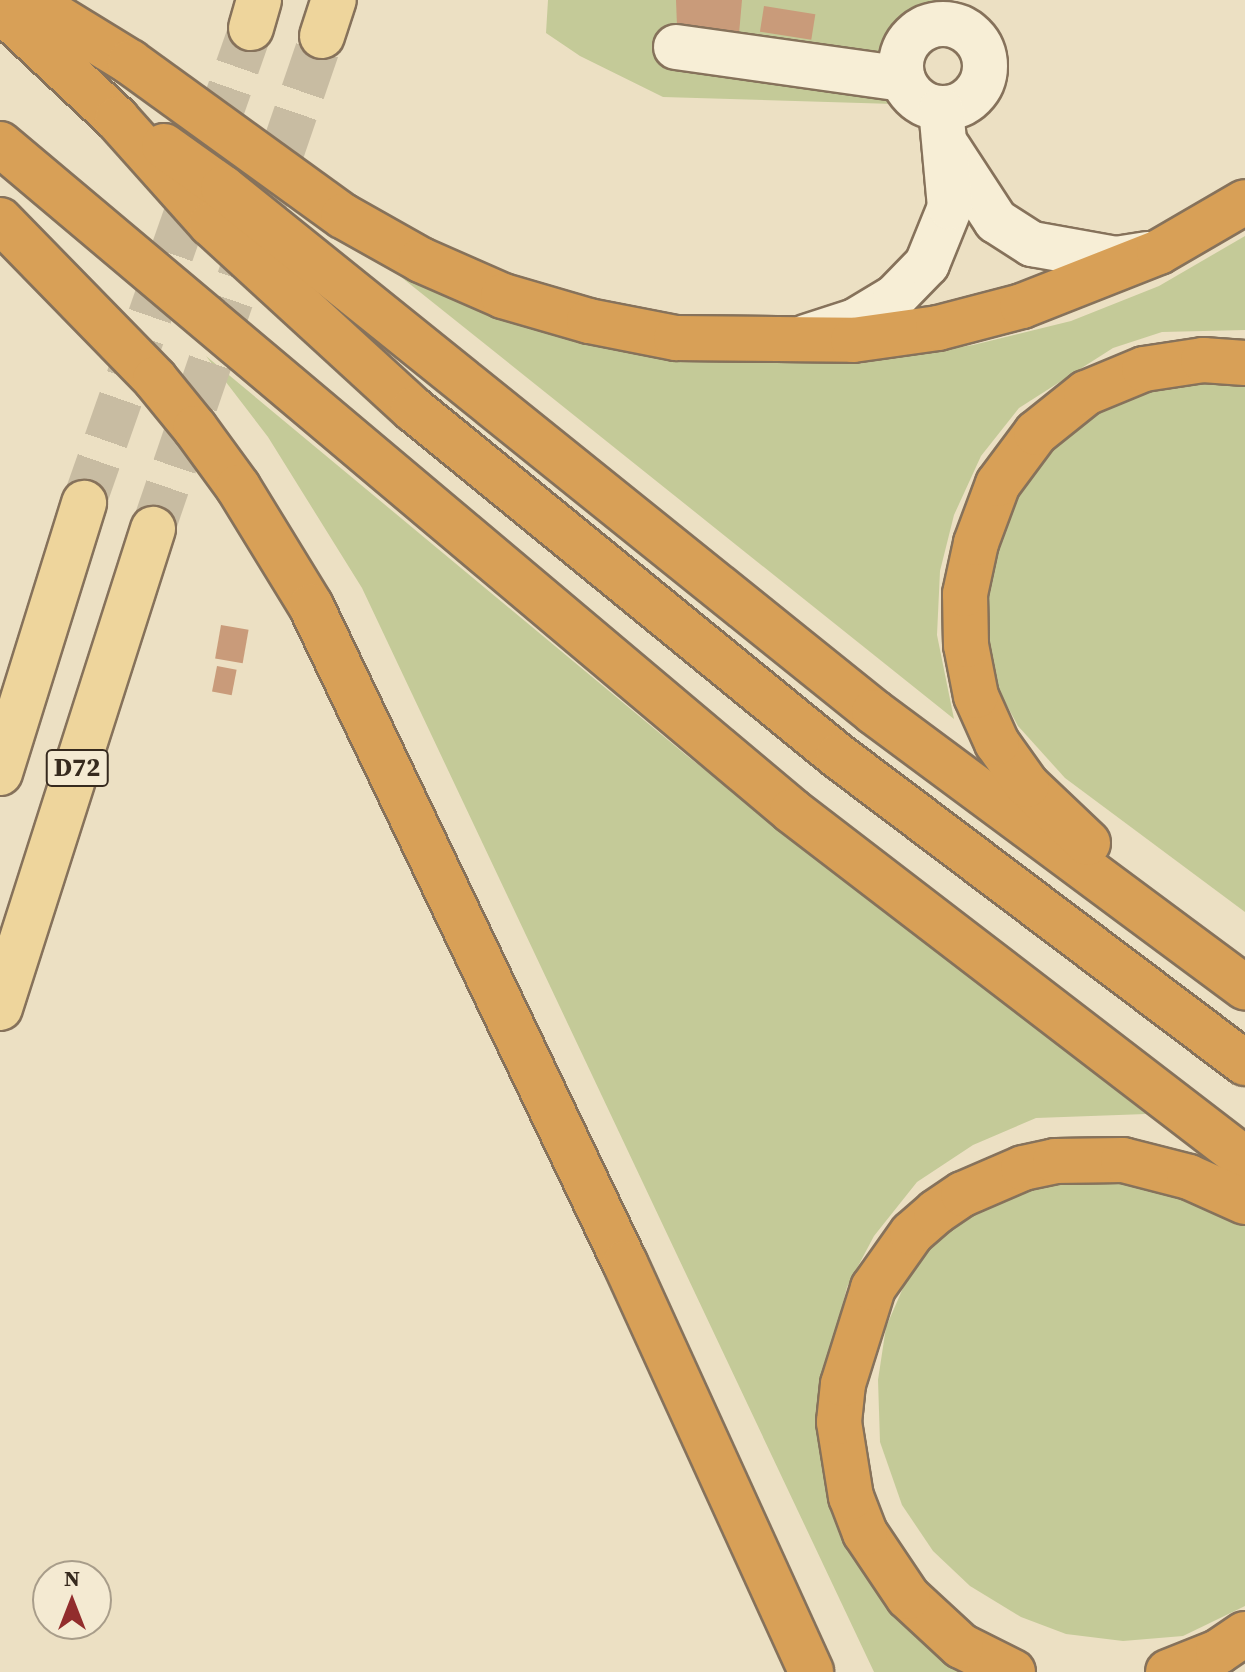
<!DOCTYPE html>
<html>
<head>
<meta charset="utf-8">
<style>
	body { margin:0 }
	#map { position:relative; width:1245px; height:1672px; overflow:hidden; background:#ece0c3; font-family:"Source Serif 4",serif }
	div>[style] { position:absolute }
	.green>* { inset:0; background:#c4ca98 }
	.building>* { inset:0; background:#c99b7a; transform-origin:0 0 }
	.major-tunnel>* { height:44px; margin-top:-22px; transform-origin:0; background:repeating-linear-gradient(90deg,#c8bca2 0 44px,transparent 0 66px) }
	.roads { filter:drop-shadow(2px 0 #86725b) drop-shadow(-2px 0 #86725b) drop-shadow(0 2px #86725b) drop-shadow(0 -2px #86725b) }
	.minor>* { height:44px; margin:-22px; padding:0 22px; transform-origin:22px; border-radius:22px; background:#f7eed6 }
	.minor>.ring { margin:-22px; padding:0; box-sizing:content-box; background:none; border:44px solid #f7eed6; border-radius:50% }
	.major>* { height:44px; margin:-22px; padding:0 22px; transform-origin:22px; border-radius:22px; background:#eed59c }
	.highway>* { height:44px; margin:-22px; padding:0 22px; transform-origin:22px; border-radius:22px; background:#d8a057 }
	span { translate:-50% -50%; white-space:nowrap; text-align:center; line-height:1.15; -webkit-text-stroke:8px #f4ead2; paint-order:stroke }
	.shield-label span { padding:2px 6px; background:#f4ead2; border:2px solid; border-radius:6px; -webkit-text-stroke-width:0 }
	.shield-label { font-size:26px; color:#362a1e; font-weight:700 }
	.north { position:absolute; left:32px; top:1560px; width:80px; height:80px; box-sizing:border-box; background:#f4ead2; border:2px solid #a89d8a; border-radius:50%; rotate:0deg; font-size:22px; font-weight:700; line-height:32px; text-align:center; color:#362a1e }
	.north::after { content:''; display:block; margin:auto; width:28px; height:36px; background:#922d2d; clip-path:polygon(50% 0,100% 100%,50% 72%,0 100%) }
</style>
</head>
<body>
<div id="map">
	<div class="green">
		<div style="clip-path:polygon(548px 0,937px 0,905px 31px,894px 58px,894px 104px,663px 97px,580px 56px,546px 33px)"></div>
		<div style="clip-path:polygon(1245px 236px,1245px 330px,1162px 332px,1113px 348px,1019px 408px,981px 456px,954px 515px,940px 571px,937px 635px,954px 719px,386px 265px,705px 358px,857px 364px,973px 345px,1071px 321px,1159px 286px)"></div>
		<div style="clip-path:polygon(206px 356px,686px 755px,1146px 1114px,1036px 1118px,973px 1145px,917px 1182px,874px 1236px,847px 1287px,832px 1347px,830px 1412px,906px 1593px,1032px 1672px,874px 1672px,362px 588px,268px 437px)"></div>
		<div style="clip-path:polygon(1209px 379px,1245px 384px,1245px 912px,1065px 778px,1018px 726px,991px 676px,981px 606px,1010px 489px,1055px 439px,1103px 402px,1158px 384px)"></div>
		<div style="clip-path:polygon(1069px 1161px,1245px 1210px,1245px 1606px,1183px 1636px,1123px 1641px,1066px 1634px,1021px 1617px,970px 1586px,933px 1551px,902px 1505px,880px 1442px,878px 1380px,886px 1327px,910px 1272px,937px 1233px,970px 1203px)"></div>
	</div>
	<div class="building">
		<div style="clip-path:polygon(676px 0,742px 0,739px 34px,677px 26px)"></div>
		<div style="left:764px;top:6px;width:52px;height:26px;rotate:9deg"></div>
		<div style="left:221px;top:625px;width:28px;height:34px;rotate:10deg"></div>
		<div style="left:217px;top:666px;width:20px;height:26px;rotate:11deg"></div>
	</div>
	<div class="major-tunnel">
		<div style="left:84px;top:503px;width:504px;rotate:-70.63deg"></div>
		<div style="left:153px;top:529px;width:521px;rotate:-71.08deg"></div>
	</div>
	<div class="roads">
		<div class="minor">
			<div class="ring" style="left:901px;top:24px;width:40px;height:40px"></div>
			<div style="left:676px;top:47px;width:229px;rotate:8deg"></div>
			<div style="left:949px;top:149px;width:86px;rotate:56.9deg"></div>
			<div style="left:996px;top:221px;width:43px;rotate:32.6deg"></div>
			<div style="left:1032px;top:244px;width:85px;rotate:10.1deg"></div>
			<div style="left:1116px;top:259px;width:32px;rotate:-9deg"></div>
			<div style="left:806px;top:337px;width:52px;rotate:-18.1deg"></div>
			<div style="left:855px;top:321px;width:47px;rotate:-31deg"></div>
			<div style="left:895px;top:297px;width:46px;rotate:-45.9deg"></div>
			<div style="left:927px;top:264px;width:61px;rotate:-68deg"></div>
			<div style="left:950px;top:207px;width:98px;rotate:-95.2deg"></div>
		</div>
		<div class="major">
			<div style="left:251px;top:28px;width:29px;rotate:-74deg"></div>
			<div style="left:322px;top:36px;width:38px;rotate:-72deg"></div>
			<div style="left:0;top:773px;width:283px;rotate:-72.7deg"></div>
			<div style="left:0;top:1008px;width:503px;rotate:-72.29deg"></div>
		</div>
		<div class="highway">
			<div style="left:29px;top:0;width:119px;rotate:31.5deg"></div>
			<div style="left:130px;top:62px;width:263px;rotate:35.9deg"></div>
			<div style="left:343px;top:216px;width:90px;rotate:29.4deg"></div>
			<div style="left:421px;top:260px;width:90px;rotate:23.7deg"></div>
			<div style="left:503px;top:296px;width:90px;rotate:16.2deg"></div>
			<div style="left:589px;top:321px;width:89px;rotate:11.1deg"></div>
			<div style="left:676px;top:338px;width:177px;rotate:0.6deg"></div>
			<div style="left:853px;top:340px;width:86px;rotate:-8deg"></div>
			<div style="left:938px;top:328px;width:87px;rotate:-14.7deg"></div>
			<div style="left:1022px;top:306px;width:147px;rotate:-21.5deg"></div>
			<div style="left:1159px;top:252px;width:99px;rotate:-30.2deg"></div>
			<div style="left:0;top:9px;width:161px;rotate:43.2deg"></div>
			<div style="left:117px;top:119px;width:141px;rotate:48.2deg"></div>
			<div style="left:211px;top:224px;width:274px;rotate:42.5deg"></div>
			<div style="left:413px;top:409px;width:549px;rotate:39.23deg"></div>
			<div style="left:838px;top:756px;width:510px;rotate:37.03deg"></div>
			<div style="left:0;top:144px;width:1035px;rotate:40.1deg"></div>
			<div style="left:792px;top:811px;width:571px;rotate:37.53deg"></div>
			<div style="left:164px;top:146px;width:72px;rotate:35.4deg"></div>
			<div style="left:223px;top:188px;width:836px;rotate:38.83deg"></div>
			<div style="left:874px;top:712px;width:462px;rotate:36.6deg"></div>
			<div style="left:0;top:220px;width:222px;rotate:45.7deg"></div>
			<div style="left:155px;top:379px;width:63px;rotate:50.8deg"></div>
			<div style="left:195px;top:428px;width:73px;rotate:53.9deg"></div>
			<div style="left:238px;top:487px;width:140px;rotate:58.5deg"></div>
			<div style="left:311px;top:606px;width:728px;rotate:64.46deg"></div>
			<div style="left:625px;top:1263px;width:449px;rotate:65.5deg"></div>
			<div style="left:1088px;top:843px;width:84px;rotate:-136.4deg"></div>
			<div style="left:1027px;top:785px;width:52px;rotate:-125.5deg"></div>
			<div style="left:997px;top:743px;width:51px;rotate:-114.1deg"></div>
			<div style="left:976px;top:696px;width:52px;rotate:-101.1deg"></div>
			<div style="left:966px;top:645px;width:51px;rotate:-91.1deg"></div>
			<div style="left:965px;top:594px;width:52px;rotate:-77.8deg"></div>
			<div style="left:976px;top:543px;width:63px;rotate:-69.6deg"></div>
			<div style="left:998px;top:484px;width:64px;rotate:-53.3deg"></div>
			<div style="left:1036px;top:433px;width:64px;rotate:-38.7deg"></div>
			<div style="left:1086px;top:393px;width:63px;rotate:-22.5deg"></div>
			<div style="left:1144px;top:369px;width:60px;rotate:-8.7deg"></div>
			<div style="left:1203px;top:360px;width:42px;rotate:4.1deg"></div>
			<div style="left:1013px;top:1672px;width:58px;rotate:-153.4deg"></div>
			<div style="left:961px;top:1646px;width:72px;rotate:-137.2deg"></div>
			<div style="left:908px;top:1597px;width:77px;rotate:-123.9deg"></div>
			<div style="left:865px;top:1533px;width:39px;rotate:-111deg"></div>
			<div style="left:851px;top:1497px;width:76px;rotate:-99.1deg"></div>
			<div style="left:839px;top:1422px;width:38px;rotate:-84deg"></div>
			<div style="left:843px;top:1384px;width:101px;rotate:-72.6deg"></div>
			<div style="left:873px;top:1288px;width:67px;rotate:-54.7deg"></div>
			<div style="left:912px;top:1233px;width:32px;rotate:-41deg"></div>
			<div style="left:936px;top:1212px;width:32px;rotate:-34deg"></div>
			<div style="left:963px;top:1194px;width:65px;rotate:-23.4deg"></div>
			<div style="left:1023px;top:1168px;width:33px;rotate:-12deg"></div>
			<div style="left:1055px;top:1161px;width:68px;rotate:-0.8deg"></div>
			<div style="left:1123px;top:1160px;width:68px;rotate:14.4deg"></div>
			<div style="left:1189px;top:1177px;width:61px;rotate:24.1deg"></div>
			<div style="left:1168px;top:1672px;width:54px;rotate:-21.8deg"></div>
			<div style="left:1218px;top:1652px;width:32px;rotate:-34deg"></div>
		</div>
	</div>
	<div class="shield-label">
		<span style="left:77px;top:768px">D72</span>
	</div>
	<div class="north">N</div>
</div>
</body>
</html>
